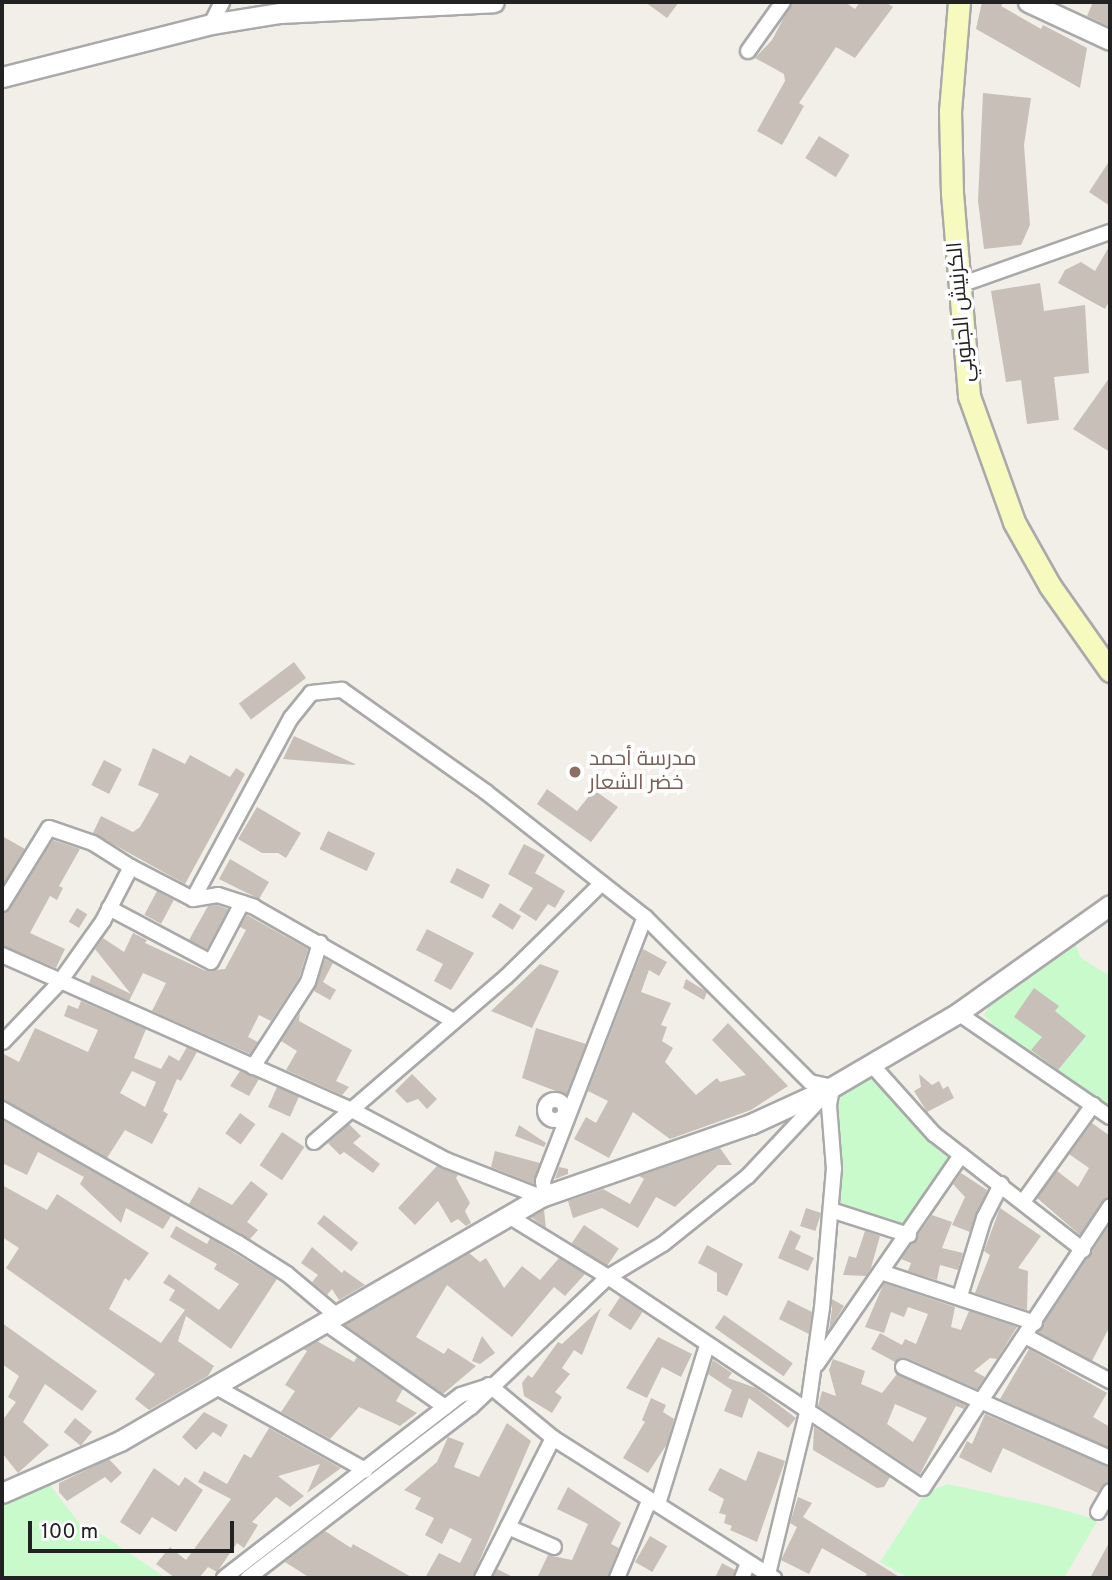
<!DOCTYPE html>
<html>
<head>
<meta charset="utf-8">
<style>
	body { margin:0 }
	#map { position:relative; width:1112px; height:1580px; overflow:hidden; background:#f2efe9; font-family:Overpass,Cairo,sans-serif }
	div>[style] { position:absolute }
	.park>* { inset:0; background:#c8facc }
	.building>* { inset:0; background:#c7bfb8; transform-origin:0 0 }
	.roads { filter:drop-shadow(2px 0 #a9a9a9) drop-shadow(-2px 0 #a9a9a9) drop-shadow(0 2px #a9a9a9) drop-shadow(0 -2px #a9a9a9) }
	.minor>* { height:14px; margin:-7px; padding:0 7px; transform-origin:7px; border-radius:7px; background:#fff }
	.minor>.ring { margin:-7px; padding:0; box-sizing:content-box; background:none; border:14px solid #fff; border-radius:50% }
	.tertiary>* { height:19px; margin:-9.5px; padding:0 9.5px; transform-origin:9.5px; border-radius:9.5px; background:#fff }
	.secondary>* { height:21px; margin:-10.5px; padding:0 10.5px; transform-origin:10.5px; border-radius:10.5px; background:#f7fabf }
	.dots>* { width:19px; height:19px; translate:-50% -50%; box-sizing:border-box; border:4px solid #fff; border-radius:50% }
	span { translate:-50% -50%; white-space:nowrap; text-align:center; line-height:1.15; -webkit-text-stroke:7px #fff; paint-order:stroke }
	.street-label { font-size:21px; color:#222 }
	.education-label { font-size:21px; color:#785e54 }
	.left { translate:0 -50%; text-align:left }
	.frame { position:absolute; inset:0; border:4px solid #222; pointer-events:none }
	.scale { position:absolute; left:28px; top:1521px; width:206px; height:32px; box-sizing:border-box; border:4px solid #222; border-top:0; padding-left:9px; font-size:21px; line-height:24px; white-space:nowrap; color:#222; -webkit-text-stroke:5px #fff; paint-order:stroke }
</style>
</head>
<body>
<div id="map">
	<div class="park">
		<div style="clip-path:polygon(1075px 943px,1081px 958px,1110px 976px,1110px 1110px,1000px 1032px,984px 1015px,991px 1003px)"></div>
		<div style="clip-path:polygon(872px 1076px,949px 1159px,905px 1230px,839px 1209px,837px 1201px,841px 1171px,833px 1111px,837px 1097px)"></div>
		<div style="clip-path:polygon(49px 1484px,90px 1537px,100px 1533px,166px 1578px,2px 1578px,2px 1504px)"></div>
		<div style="clip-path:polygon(947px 1484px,1049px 1506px,1098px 1520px,1064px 1578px,909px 1578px,880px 1562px,925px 1493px)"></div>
	</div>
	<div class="building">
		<div style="clip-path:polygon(645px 2px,679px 2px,667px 18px)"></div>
		<div style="clip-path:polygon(792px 2px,845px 2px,855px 9px,860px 2px,885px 2px,893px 7px,855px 58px,836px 47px,799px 103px,804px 106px,782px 145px,757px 131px,785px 81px,784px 74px,755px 58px,772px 40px)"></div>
		<div style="clip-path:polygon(982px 2px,1004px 2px,1001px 6px,1041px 29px,1043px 25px,1087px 48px,1080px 88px,976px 29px)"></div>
		<div style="clip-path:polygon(1093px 2px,1110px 2px,1110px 27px,1087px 16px)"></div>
		<div style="clip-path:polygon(983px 93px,1031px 98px,1024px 145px,1030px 225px,1021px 245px,984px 249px,978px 201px)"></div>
		<div style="left:819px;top:136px;width:36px;height:26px;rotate:32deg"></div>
		<div style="clip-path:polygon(1110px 160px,1110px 206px,1089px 192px)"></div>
		<div style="clip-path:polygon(1110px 245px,1110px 300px,1105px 309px,1058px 283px,1065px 270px,1081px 262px,1095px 271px)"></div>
		<div style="clip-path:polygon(1040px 283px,1044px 311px,1085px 305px,1089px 373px,1054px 377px,1059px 420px,1027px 424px,1021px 380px,1006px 382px,991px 291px)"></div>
		<div style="clip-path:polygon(1110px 377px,1110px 452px,1073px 429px)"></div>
		<div style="left:294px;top:662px;width:20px;height:69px;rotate:53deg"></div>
		<div style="clip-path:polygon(294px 736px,355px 764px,355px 765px,283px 759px)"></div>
		<div style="clip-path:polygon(153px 748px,185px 764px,190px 755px,230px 777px,236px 768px,245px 774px,185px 884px,93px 833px,101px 816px,133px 832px,140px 827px,159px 794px,138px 785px)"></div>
		<div style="left:104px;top:760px;width:20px;height:28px;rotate:27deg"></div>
		<div style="clip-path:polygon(547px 789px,577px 811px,594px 790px,618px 807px,591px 842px,537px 804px)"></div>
		<div style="clip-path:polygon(257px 807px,301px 833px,286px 858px,278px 853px,262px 853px,238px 839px)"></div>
		<div style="left:328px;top:831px;width:52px;height:20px;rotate:25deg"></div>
		<div style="clip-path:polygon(2px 836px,25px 849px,2px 886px)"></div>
		<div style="clip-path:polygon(53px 840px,80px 849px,59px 886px,63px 888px,57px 900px,50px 896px,30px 933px,65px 949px,56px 968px,2px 945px,2px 914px,10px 909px)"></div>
		<div style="clip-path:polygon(524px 844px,545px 855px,535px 873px,565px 891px,555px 908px,548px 904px,536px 921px,519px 910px,533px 888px,508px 874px)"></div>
		<div style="clip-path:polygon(230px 859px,269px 882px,259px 899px,219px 879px)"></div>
		<div style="left:457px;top:868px;width:37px;height:16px;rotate:27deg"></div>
		<div style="left:157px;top:891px;width:19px;height:27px;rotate:28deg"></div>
		<div style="left:500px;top:903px;width:25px;height:16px;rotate:32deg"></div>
		<div style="clip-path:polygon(217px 905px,228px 909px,207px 949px,189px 940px,208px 906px)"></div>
		<div style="left:77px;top:908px;width:12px;height:16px;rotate:31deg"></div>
		<div style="clip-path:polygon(247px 915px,308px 949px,299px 978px,271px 1021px,259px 1015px,248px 1037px,258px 1042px,250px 1054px,152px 1011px,166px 983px,143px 973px,129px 1001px,89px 983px,92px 975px,131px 994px,95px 949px,103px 938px,124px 952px,133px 933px,147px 940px,145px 943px,206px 971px,225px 969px,246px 930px,240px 927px)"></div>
		<div style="clip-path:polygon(427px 929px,474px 953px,451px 990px,434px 981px,443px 964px,416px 950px)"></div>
		<div style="clip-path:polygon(643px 949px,667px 962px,659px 976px,649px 970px,641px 992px,671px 1003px,661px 1025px,667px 1027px,662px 1041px,673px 1048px,665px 1062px,696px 1095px,717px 1078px,720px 1082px,746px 1075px,712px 1040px,728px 1023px,788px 1086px,751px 1110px,670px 1139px,633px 1112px,609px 1158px,574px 1139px,586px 1117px,596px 1123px,608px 1101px,588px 1091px)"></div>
		<div style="clip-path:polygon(325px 959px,333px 963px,323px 982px,336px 990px,330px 1000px,314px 991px)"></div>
		<div style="clip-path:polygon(540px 964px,559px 971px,532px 1028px,491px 1011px)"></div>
		<div style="clip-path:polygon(686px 979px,707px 992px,704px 1000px,683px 988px)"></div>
		<div style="clip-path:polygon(1034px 988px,1059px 1006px,1055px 1011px,1086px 1036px,1058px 1070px,1031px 1050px,1042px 1037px,1014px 1017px)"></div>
		<div style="clip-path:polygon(evenodd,81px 1001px,146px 1029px,134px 1058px,161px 1069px,169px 1055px,179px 1061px,187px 1047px,197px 1052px,181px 1081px,177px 1079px,163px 1111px,168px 1114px,152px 1144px,125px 1130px,107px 1158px,2px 1099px,2px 1053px,19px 1062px,35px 1028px,88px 1052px,98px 1030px,64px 1016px,68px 1005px,78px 1009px,81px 1001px,132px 1071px,156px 1082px,145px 1107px,120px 1093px,132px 1071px)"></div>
		<div style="clip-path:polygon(300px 1013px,299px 1021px,352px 1050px,336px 1081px,349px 1087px,342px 1095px,286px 1070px,297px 1051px,281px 1041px)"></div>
		<div style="clip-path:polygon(536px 1028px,586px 1044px,566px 1095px,522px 1078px)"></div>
		<div style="clip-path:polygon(240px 1071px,259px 1079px,249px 1096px,230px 1086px)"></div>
		<div style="clip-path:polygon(412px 1074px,437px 1099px,427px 1109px,418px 1099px,407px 1103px,395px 1091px)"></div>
		<div style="clip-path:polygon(919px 1074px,932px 1085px,939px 1081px,943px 1089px,948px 1086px,954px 1098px,927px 1112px,914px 1091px,921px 1087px)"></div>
		<div style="left:277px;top:1087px;width:24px;height:22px;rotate:24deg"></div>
		<div style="left:240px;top:1113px;width:19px;height:25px;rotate:36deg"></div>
		<div style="clip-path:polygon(2px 1120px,171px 1216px,163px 1229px,126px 1208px,121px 1223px,80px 1184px,84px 1177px,38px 1152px,27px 1175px,2px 1163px)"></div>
		<div style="clip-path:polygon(1092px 1123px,1110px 1136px,1110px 1197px,1102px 1202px,1080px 1235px,1037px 1198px,1057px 1171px,1078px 1187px,1089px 1168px,1069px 1154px)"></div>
		<div style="clip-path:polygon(349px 1124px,361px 1136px,353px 1143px,380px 1164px,373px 1173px,344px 1152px,340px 1155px,328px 1143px)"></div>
		<div style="clip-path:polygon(519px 1125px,546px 1143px,544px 1147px,515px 1136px)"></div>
		<div style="left:282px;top:1132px;width:27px;height:40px;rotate:34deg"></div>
		<div style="clip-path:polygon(720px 1148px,732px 1165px,718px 1165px,675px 1207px,656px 1197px,638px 1228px,602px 1208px,573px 1218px,568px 1201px,603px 1189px,630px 1204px,644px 1179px,639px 1176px)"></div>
		<div style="clip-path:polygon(495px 1151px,540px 1163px,534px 1184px,491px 1167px)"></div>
		<div style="clip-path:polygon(437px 1166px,458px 1175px,456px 1178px,470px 1203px,465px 1211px,471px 1223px,466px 1226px,458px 1219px,451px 1223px,438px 1201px,415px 1225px,398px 1208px)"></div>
		<div style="clip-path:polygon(559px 1167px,568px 1169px,568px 1174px,555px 1179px)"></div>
		<div style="clip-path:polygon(961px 1173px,987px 1190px,970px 1232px,952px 1225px,965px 1197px,953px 1184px)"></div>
		<div style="clip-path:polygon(251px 1181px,268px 1194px,247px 1222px,258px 1230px,250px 1239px,189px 1204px,199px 1187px,232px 1205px)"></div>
		<div style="clip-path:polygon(2px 1185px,47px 1210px,57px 1194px,149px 1253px,129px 1281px,125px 1278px,109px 1309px,161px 1343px,185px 1310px,169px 1300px,175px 1290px,163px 1283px,169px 1274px,219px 1310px,239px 1284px,214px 1269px,217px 1264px,170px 1237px,176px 1226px,207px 1244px,210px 1238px,277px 1279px,231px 1349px,186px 1316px,178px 1341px,214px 1366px,208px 1376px,149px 1410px,135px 1399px,155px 1374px,6px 1268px,19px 1248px,2px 1237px)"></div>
		<div style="left:806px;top:1208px;width:16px;height:19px;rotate:18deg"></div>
		<div style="clip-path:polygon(1000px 1208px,1041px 1236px,1018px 1268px,1028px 1271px,1027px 1310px,975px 1293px,990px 1255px,984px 1251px)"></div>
		<div style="clip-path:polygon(544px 1210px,546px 1228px,531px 1217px)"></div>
		<div style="left:324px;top:1215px;width:44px;height:11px;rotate:39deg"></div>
		<div style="clip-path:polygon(932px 1215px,952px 1222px,942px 1248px,963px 1253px,958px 1270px,940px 1265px,937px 1280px,908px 1271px,911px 1263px,901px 1259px)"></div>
		<div style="clip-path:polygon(1110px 1224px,1110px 1326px,1092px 1361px,1038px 1332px)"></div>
		<div style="left:584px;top:1225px;width:42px;height:22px;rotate:34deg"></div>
		<div style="clip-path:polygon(790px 1230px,801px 1236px,795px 1249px,814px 1258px,808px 1271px,778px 1258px)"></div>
		<div style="clip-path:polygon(865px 1231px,880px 1236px,871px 1268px,866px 1276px,843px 1275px,849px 1256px,856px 1258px)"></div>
		<div style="clip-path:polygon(707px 1245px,743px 1264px,727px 1296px,717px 1291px,717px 1273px,698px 1263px)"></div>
		<div style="clip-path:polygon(312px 1247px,342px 1273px,344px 1270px,365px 1285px,339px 1300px,332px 1289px,327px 1295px,312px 1282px,318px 1275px,301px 1263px)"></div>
		<div style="clip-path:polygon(469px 1253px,480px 1262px,486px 1258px,504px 1288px,522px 1266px,540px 1280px,559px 1258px,585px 1274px,565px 1296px,554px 1287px,512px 1337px,447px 1285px,416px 1337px,444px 1354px,448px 1348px,476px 1366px,443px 1394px,345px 1325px)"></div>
		<div style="clip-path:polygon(884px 1283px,955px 1307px,951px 1327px,961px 1330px,969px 1311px,1017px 1327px,997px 1359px,990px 1358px,974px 1371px,985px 1377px,977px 1389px,907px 1358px,895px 1362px,871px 1349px,880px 1333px,902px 1345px,905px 1339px,916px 1344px,928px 1314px,908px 1307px,904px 1317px,891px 1312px,884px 1333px,865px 1327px)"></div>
		<div style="left:620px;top:1297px;width:27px;height:22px;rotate:33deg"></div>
		<div style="clip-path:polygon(832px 1299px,844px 1306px,829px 1330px,832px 1309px)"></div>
		<div style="clip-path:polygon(788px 1300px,812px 1312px,809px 1334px,779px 1319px)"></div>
		<div style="clip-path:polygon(601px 1308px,582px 1355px,574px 1350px,562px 1368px,570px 1374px,555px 1392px,562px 1397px,552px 1413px,524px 1396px,522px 1383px,528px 1375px,532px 1378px,558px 1342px,562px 1344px)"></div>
		<div style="left:724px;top:1315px;width:84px;height:16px;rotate:35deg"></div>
		<div style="clip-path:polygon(2px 1323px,97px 1391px,82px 1411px,45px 1384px,23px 1422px,49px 1445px,18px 1473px,2px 1453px,2px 1421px,16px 1402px,8px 1397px,19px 1376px,2px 1364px)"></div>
		<div style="clip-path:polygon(482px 1336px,495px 1353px,480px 1364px,472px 1361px)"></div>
		<div style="clip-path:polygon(658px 1337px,692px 1354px,681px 1377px,662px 1367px,647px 1398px,626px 1388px)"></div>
		<div style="clip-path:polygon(317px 1341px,354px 1362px,357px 1357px,403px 1389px,396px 1401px,417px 1413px,400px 1426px,359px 1407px,330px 1439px,281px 1412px,295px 1391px,285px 1385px,307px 1351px,303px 1349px)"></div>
		<div style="clip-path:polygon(1029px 1349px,1107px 1393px,1093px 1417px,1110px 1427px,1110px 1448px,1000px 1399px)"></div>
		<div style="clip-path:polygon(evenodd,833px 1359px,865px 1371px,861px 1384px,882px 1393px,897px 1374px,966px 1405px,964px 1409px,956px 1406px,920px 1474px,818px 1406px,822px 1391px,836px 1396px,829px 1370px,833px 1359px,895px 1404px,927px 1418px,913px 1442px,887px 1424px,895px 1404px)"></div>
		<div style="clip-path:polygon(713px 1360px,732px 1373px,728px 1378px,756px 1388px,796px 1418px,788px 1428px,749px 1398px,742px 1418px,724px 1411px,732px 1390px,708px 1374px)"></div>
		<div style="clip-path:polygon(651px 1398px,666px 1405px,663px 1412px,674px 1419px,667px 1444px,648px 1473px,623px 1458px,645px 1422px,642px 1420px)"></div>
		<div style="clip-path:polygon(204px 1412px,228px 1425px,221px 1437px,213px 1432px,196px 1450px,182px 1437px)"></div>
		<div style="clip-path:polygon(985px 1414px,1110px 1468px,1110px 1481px,1098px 1493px,1003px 1448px,991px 1473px,959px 1457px,967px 1441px,972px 1444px)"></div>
		<div style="left:75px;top:1418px;width:22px;height:18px;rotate:39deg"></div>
		<div style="clip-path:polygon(507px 1423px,531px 1441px,472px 1578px,425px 1578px,439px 1553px,460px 1563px,472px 1539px,450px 1528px,442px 1544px,425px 1535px,434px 1518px,415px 1509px,421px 1498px,404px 1490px,437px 1462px,448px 1437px,464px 1443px,454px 1467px,479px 1477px)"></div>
		<div style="clip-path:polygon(814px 1427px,890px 1477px,884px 1487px,877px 1488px,813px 1450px)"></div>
		<div style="clip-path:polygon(269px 1428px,341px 1468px,307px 1493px,320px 1464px,278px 1476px,304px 1496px,290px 1507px,276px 1497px,252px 1522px,258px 1525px,244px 1548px,237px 1543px,217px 1572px,208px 1567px,199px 1578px,175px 1578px,156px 1564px,170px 1547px,186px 1560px,231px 1499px,198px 1482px,204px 1471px,227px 1484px,244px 1454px,251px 1458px)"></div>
		<div style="clip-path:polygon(758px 1451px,785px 1461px,757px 1542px,730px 1530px,732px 1526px,724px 1523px,726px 1515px,719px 1513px,724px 1499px,708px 1490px,720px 1468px,746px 1481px)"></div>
		<div style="clip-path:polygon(109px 1459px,122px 1473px,111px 1483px,105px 1477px,67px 1501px,59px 1492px,59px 1483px)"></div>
		<div style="clip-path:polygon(154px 1468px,179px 1486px,185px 1477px,203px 1490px,176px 1532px,152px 1517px,140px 1535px,120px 1522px)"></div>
		<div style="clip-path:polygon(568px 1487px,621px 1523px,611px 1544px,619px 1548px,607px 1578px,537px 1578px,548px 1555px,572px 1560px,588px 1524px,557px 1509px)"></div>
		<div style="clip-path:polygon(798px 1497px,812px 1503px,803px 1517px,901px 1578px,864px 1578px,867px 1574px,822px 1548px,809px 1574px,781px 1560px,797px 1527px,790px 1523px)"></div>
		<div style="clip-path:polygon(325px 1531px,351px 1548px,353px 1544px,413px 1578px,310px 1578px,285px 1562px)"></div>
		<div style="left:650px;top:1536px;width:20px;height:30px;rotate:30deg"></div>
		<div style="clip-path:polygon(1110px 1541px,1110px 1578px,1090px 1578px)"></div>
		<div style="clip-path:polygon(722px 1563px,735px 1570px,733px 1578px,715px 1578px)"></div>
		<div style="clip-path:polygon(497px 1569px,515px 1578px,493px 1578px)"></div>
	</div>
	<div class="roads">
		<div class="minor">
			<div style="left:211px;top:24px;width:25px;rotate:-63deg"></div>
			<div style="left:748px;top:51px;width:60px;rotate:-54.5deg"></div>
			<div style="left:960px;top:285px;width:159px;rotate:-19.5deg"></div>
			<div style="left:193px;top:899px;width:206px;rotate:-61.6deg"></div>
			<div style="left:291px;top:718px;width:32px;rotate:-51deg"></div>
			<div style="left:311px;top:693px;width:31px;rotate:-6deg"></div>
			<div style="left:342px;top:690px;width:176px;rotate:35.3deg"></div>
			<div style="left:486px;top:792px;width:202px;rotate:38.2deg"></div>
			<div style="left:645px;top:917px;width:233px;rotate:45deg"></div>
			<div style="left:810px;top:1082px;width:23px;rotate:13deg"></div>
			<div style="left:2px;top:904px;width:89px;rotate:-58.3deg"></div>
			<div style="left:49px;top:828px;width:46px;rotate:18.8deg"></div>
			<div style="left:93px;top:843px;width:45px;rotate:32.3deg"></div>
			<div style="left:109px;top:908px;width:115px;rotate:27.9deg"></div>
			<div style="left:211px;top:962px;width:67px;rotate:-62.3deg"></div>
			<div style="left:2px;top:955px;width:381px;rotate:23.9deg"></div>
			<div style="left:350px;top:1109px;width:109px;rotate:28deg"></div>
			<div style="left:446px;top:1160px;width:102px;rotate:21.3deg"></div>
			<div style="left:958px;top:1013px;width:184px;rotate:34.4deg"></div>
			<div style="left:3px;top:1042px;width:81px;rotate:-46.5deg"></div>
			<div style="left:59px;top:983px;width:76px;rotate:-54.6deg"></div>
			<div style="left:103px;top:921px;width:61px;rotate:-62.6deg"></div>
			<div style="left:131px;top:867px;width:70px;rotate:27.3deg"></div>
			<div style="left:193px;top:899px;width:25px;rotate:-9deg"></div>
			<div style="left:218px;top:895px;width:38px;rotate:18deg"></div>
			<div style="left:254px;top:907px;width:230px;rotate:29.7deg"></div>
			<div style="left:872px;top:1065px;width:93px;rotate:48.1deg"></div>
			<div style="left:934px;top:1134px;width:189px;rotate:37.9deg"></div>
			<div style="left:253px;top:1067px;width:101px;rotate:-57.1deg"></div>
			<div style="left:308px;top:982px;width:41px;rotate:-72.9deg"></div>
			<div class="ring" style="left:545px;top:1100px;width:6px;height:6px"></div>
			<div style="left:2px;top:1109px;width:271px;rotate:29.6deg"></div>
			<div style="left:238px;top:1243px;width:58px;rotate:32.3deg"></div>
			<div style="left:287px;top:1274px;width:64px;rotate:39.9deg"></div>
			<div style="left:314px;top:1142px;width:253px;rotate:-40.7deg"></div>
			<div style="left:506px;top:977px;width:134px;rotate:-44.4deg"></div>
			<div style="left:545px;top:1196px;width:15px;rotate:-98deg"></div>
			<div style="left:543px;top:1181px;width:283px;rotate:-68.9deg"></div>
			<div style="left:1023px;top:1202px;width:120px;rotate:-54.2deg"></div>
			<div style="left:831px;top:1210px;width:82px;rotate:17.8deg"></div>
			<div style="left:507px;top:1215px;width:119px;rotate:31.5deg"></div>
			<div style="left:608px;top:1277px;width:379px;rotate:33.8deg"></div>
			<div style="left:923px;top:1488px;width:338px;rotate:-56.4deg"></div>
			<div style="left:884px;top:1273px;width:159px;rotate:18.3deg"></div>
			<div style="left:960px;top:1296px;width:82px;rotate:-72.9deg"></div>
			<div style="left:984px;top:1218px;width:38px;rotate:-63deg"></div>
			<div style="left:324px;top:1322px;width:148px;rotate:35.1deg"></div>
			<div style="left:1027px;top:1337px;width:94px;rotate:27.9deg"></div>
			<div style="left:817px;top:1364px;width:254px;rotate:-55.4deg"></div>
			<div style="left:903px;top:1367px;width:226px;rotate:23.7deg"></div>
			<div style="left:489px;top:1385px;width:83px;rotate:39.6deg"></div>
			<div style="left:553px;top:1438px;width:262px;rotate:32.4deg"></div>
			<div style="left:216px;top:1387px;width:171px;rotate:29.1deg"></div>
			<div style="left:658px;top:1504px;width:165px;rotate:-72.8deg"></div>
			<div style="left:1098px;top:1512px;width:24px;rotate:-60deg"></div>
			<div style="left:508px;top:1527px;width:50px;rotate:23.5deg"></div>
			<div style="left:768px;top:1574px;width:166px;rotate:-76.4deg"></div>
			<div style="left:807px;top:1413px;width:106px;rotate:-81.9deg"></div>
			<div style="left:822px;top:1308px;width:140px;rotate:-85.1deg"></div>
			<div style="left:834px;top:1169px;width:64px;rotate:-94.5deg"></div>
			<div style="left:829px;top:1105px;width:17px;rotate:-80deg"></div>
			<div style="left:224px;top:1578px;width:299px;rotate:-37.7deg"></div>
			<div style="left:461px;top:1395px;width:28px;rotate:-18deg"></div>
			<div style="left:248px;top:1578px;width:281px;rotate:-37.5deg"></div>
			<div style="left:471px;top:1407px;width:189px;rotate:-43.5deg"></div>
			<div style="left:608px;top:1277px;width:64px;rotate:-31deg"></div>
			<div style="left:663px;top:1244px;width:109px;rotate:-38.7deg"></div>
			<div style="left:748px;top:1176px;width:114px;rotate:-46.8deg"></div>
			<div style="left:482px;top:1578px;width:157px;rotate:-63.1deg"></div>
			<div style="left:617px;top:1578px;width:83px;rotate:-67.4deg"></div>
			<div style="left:742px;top:1578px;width:16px;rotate:-68deg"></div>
		</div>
		<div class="tertiary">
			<div style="left:1028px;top:2px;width:90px;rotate:24.9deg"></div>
			<div style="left:2px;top:77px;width:216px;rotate:-14.2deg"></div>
			<div style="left:211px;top:24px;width:70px;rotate:-9.1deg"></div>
			<div style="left:280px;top:13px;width:214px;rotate:-2.9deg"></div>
			<div style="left:2px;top:1493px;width:129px;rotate:-23.8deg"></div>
			<div style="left:120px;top:1441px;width:487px;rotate:-30.1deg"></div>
			<div style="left:541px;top:1197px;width:222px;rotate:-19.2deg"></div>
			<div style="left:751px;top:1124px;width:89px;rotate:-24.6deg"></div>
			<div style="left:832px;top:1087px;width:146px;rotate:-30.4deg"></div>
			<div style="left:958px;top:1013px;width:186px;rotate:-35.4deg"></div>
		</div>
		<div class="secondary">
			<div style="left:959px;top:2px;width:109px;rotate:94.7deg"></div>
			<div style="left:950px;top:111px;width:82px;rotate:88.6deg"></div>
			<div style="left:952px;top:193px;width:204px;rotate:85.2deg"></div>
			<div style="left:969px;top:396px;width:134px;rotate:70.3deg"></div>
			<div style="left:1014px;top:522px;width:73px;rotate:60.6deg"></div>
			<div style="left:1050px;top:586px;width:104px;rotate:54.8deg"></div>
		</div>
	</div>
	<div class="dots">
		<div style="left:575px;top:772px;background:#8d6e63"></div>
	</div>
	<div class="street-label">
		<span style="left:962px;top:312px;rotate:-95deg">الكرنيش الجنوبي</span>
	</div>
	<div class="education-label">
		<span class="left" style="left:589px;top:772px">مدرسة أحمد<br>خضر الشعار</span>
	</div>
	<div class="frame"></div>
	<div class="scale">100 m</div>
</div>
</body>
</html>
